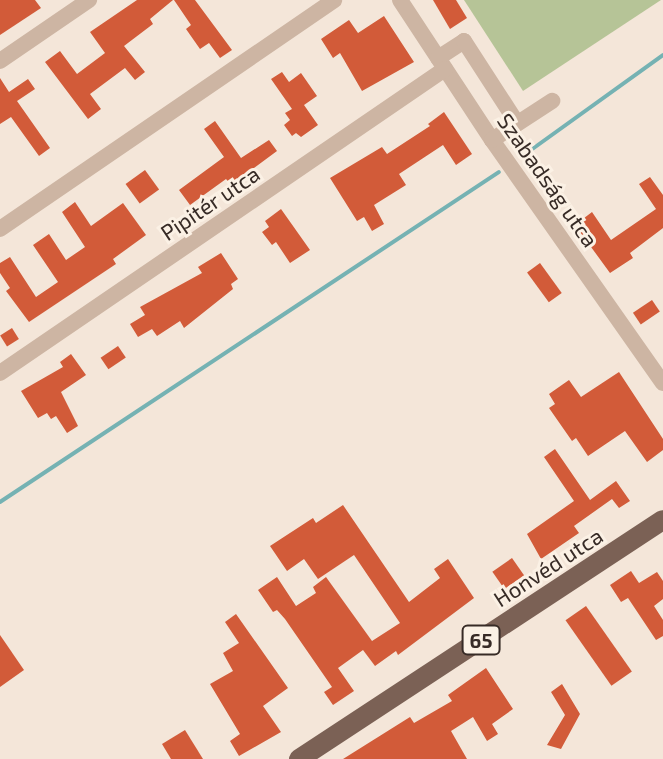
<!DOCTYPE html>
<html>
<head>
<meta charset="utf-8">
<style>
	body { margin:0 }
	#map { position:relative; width:663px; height:759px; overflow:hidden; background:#f4e6d9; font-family:"Exo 2",sans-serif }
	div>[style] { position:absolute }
	.green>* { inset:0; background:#b6c497 }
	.stream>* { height:4px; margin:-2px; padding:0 2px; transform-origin:2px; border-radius:2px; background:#75b2b3 }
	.building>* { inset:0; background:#d25b39; transform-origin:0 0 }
	.minor>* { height:16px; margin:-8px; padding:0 8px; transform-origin:8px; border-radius:8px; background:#cdb5a3 }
	.primary>* { height:20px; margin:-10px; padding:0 10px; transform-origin:10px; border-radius:10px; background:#7b6155 }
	span { translate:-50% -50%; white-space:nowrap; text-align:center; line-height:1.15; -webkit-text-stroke:6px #fbf1e5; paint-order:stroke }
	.shield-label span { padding:2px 6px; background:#fbf1e5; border:2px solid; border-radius:6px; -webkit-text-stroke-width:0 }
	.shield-label { font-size:20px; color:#372b26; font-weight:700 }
	.street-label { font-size:22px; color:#372b26 }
</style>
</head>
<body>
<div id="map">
	<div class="green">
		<div style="clip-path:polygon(464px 0,661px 0,523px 91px)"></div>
	</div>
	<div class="stream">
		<div style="left:524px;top:155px;width:171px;rotate:-35.7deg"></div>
		<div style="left:0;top:502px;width:598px;rotate:-33.48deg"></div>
	</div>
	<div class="building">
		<div style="clip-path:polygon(0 0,35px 0,41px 8px,0 35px)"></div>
		<div style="clip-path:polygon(137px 0,173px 0,150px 19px,153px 24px,124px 46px,145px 72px,135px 80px,125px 68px,90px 94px,101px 109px,88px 119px,45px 62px,60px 51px,77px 74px,105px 53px,90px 32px)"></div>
		<div style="clip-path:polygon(174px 0,195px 0,232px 50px,220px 58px,209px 43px,200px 49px,186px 29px,191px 25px)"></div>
		<div style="clip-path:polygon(433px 0,456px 0,467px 18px,450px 29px)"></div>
		<div style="clip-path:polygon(384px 16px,414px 62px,362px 91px,340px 53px,333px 58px,321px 39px,349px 20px,358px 33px)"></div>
		<div style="clip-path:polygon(282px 72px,289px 82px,301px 73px,317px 96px,304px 105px,318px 125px,301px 137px,296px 133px,292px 136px,284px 125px,290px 120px,285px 113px,292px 109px,271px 79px)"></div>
		<div style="clip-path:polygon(0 78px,9px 92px,28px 79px,35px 89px,17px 101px,50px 148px,39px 156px,11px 117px,0 124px)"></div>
		<div style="clip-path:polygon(444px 112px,472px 154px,456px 165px,443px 145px,399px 174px,406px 185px,374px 205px,384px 224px,372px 231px,364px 217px,357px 221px,330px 178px,382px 147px,387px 154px,430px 126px,428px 124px)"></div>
		<div style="clip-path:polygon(215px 121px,241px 158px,269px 140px,277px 151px,231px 185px,226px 179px,190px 205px,179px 190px,224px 157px,204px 129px)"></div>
		<div style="left:145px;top:170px;width:24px;height:24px;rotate:54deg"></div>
		<div style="clip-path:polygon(650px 177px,663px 195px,663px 228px,630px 253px,633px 258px,610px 273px,575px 225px,592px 212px,611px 240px,656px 209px,639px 184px)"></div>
		<div style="clip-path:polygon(75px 202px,91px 226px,123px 203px,146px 235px,113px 259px,116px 264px,29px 322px,6px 291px,10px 288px,0 273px,0 263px,10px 257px,36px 297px,58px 282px,33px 245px,49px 234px,66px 260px,85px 247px,62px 212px)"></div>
		<div style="clip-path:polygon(281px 209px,310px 250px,290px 263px,276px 242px,272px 245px,262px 232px,269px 227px,265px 221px)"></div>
		<div style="clip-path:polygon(221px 253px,238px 279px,231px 284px,233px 289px,184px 328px,180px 321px,157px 336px,152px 329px,138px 337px,130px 324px,145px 315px,140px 307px,202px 273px,198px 267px)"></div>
		<div style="left:540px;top:263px;width:37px;height:16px;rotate:54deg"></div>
		<div style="left:652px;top:300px;width:14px;height:23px;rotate:56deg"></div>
		<div style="left:12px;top:328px;width:13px;height:14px;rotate:58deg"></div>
		<div style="left:118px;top:346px;width:14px;height:21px;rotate:56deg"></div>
		<div style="clip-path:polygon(71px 354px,86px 375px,61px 392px,78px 426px,67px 433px,56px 416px,51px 419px,47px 413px,38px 418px,21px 391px,63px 367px,60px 362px)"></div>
		<div style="clip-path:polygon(619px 372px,663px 439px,663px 450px,647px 462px,625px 431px,588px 456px,576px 438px,572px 441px,549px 408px,555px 404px,549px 394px,569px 380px,581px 397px)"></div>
		<div style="clip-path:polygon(555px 449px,590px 500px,616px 481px,630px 501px,619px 508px,612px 499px,574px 526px,579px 533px,541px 559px,527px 534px,574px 501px,544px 457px)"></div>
		<div style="clip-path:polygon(343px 505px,409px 602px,440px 578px,434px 569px,448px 559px,474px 598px,398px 655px,396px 651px,375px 666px,363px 650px,338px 668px,354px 691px,333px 705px,324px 692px,332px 687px,285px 619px,277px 610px,273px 612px,258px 590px,277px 577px,296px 606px,316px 593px,313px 587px,326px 577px,372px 641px,400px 623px,354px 555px,318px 579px,304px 559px,287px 571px,270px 546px,313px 518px,316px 523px)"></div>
		<div style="left:512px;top:558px;width:21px;height:24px;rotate:55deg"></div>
		<div style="clip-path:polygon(631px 571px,639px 583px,657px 572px,663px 581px,663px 599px,654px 606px,663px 620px,663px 636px,656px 640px,628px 598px,621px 602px,610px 585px)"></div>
		<div style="left:586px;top:606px;width:80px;height:25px;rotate:55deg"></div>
		<div style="clip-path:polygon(236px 614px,288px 688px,263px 706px,281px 732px,239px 756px,230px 741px,240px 734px,210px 684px,233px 671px,223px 653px,239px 643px,225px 622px)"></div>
		<div style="clip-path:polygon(0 635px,24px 670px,0 687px)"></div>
		<div style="clip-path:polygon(486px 668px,513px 709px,492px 724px,498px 734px,487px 741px,473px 717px,451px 731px,467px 759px,343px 759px,410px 717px,414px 723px,452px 701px,448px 695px)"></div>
		<div style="clip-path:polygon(562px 684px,580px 714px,561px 749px,547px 745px,565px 715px,551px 692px)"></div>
		<div style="clip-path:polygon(185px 730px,203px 759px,171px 759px,162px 744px)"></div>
	</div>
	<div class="minor">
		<div style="left:400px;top:0;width:168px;rotate:56.7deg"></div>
		<div style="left:492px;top:140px;width:297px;rotate:54.9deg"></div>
		<div style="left:438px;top:58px;width:31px;rotate:-33deg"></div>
		<div style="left:464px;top:41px;width:98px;rotate:57.1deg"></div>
		<div style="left:0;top:61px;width:108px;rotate:-34.4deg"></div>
		<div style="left:492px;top:140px;width:72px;rotate:-33deg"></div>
		<div style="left:0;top:229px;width:405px;rotate:-34.4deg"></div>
		<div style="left:0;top:373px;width:539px;rotate:-34.34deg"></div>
	</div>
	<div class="primary">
		<div style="left:299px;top:759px;width:435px;rotate:-33.3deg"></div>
	</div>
	<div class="shield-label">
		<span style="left:481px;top:640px">65</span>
	</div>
	<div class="street-label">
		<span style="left:548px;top:180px;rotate:55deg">Szabadság utca</span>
		<span style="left:210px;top:203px;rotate:-34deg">Pipitér utca</span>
		<span style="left:548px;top:567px;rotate:-33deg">Honvéd utca</span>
	</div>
</div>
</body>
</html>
